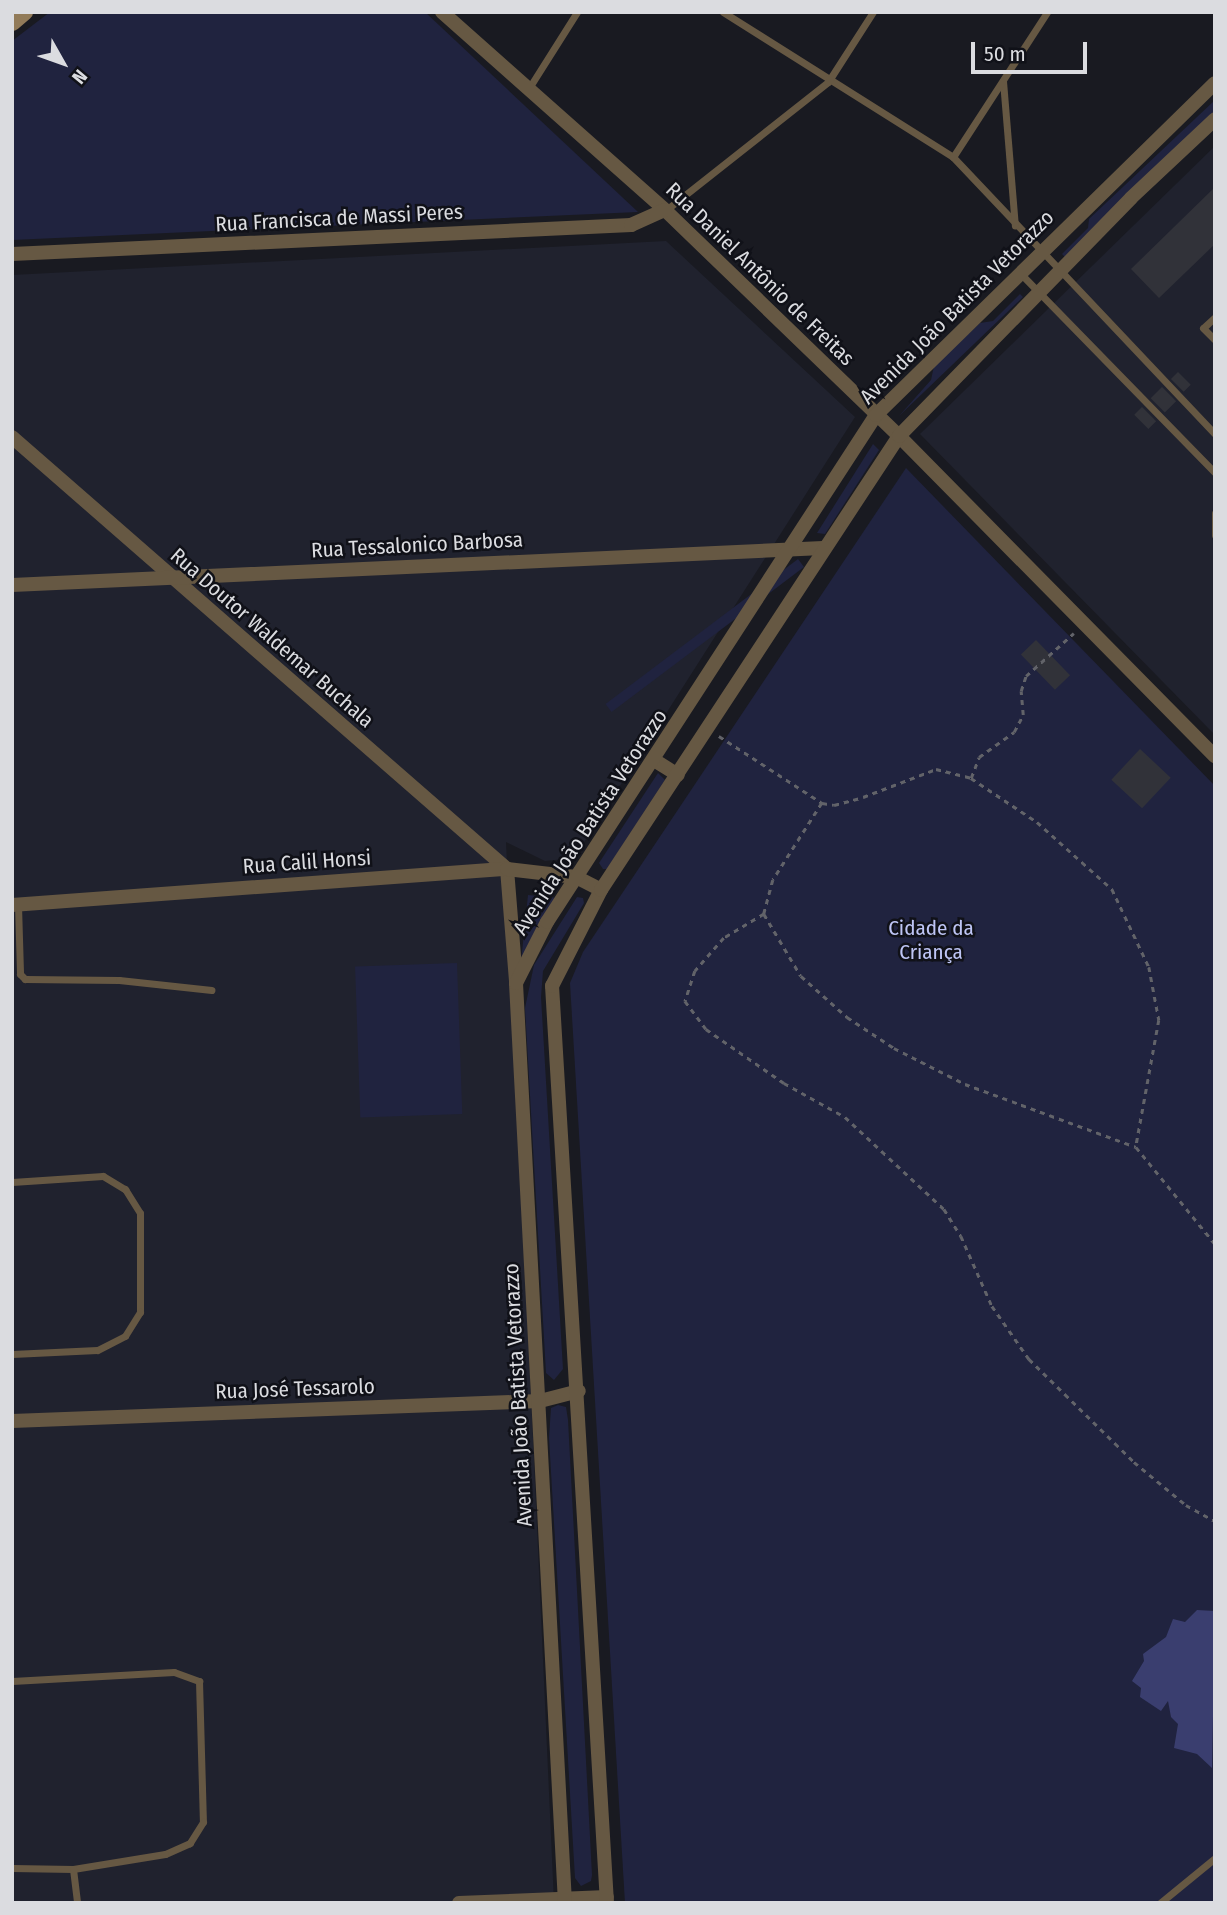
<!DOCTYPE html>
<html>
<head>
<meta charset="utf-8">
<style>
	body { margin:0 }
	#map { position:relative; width:1227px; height:1915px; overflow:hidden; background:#191a21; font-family:"Fira Sans Condensed",sans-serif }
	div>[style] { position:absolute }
	.built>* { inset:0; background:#20222e }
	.green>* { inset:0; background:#20233f; transform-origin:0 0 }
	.water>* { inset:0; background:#3a3e6f }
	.building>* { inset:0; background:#313239; transform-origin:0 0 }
	.path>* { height:2.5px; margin-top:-1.25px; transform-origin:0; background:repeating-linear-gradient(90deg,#626369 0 5px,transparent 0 10px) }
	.lane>* { height:7px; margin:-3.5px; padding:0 3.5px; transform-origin:3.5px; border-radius:3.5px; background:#665843 }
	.street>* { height:14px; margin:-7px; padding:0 7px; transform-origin:7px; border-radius:7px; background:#665843 }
	.secondary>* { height:18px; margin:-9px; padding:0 9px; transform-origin:9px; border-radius:9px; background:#927b59 }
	span { translate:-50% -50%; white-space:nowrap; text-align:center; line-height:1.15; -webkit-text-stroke:5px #101118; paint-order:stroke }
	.street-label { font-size:21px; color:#dbdce0 }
	.park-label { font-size:21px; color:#bec5f5 }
	.frame { position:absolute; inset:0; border:14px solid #dbdce0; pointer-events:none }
	.north { position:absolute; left:28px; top:28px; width:70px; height:70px; -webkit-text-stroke:5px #101118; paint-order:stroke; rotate:130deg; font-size:19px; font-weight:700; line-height:28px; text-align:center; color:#dbdce0 }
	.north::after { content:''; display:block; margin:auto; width:24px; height:32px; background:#dbdce0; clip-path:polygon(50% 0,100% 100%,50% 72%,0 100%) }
	.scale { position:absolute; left:971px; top:42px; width:116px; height:32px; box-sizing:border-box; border:4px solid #dbdce0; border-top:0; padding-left:9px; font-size:21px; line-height:24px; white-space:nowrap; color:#dbdce0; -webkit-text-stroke:5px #101118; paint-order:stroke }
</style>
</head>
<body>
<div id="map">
	<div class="built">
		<div style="clip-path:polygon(1215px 146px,1215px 735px,920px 434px)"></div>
		<div style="clip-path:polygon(666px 241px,855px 417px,574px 858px,545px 861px,506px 842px,554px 1903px,12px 1903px,12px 275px)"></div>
	</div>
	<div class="green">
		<div style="clip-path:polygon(50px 12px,425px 12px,638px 212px,12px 240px,12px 41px)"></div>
		<div style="clip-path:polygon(1215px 100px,1215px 114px,1065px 257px,1062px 254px,1088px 228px,1089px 219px)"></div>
		<div style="clip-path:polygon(1020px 294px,1023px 297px,899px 416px,931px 380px,934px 366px,980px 323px,993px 321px)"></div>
		<div style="clip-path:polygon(873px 444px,879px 450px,825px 534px,817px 533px)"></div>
		<div style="clip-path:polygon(906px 468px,1215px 786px,1215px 1903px,625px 1903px,570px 983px,583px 952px)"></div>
		<div style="left:798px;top:559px;width:10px;height:241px;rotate:53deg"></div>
		<div style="clip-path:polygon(658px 773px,665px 780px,607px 869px,603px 869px,599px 863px)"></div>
		<div style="clip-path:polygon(528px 895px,558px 898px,521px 962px)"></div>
		<div style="clip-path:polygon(577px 897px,583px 898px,584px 903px,543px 971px,541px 997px,563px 1369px,554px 1380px,546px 1373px,525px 1008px,534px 965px)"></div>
		<div style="left:457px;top:963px;width:151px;height:102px;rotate:88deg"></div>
		<div style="clip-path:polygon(558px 1405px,566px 1407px,568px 1420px,592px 1875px,591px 1881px,581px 1886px,575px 1878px,549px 1438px,551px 1408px)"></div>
	</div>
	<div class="water">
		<div style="clip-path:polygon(1197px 1610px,1215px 1611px,1212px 1768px,1197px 1754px,1174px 1748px,1178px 1724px,1171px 1717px,1168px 1701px,1161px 1711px,1140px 1697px,1141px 1688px,1132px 1681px,1144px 1661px,1143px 1654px,1166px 1637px,1173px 1619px,1185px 1622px)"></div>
	</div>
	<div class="building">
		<div style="clip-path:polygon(1215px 187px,1215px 244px,1159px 298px,1131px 269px)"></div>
		<div style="left:1178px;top:372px;width:18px;height:10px;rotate:45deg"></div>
		<div style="left:1162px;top:387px;width:20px;height:16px;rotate:45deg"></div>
		<div style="left:1142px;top:407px;width:20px;height:11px;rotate:45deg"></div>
		<div style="left:1036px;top:640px;width:49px;height:21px;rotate:46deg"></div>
		<div style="left:1140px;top:749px;width:42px;height:42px;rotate:43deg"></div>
	</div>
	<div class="path">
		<div style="left:719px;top:736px;width:123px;rotate:33deg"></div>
		<div style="left:822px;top:803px;width:91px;rotate:122.5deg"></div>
		<div style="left:773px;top:880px;width:35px;rotate:105deg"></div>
		<div style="left:971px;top:778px;width:22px;rotate:-69deg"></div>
		<div style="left:979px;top:757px;width:43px;rotate:-35.5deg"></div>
		<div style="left:1014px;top:732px;width:19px;rotate:-62deg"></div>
		<div style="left:1023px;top:715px;width:24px;rotate:-95deg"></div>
		<div style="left:1021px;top:691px;width:16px;rotate:-72deg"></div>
		<div style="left:1026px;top:676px;width:64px;rotate:-41.9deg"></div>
		<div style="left:822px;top:803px;width:12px;rotate:9deg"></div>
		<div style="left:834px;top:805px;width:30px;rotate:-15deg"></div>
		<div style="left:863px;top:797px;width:78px;rotate:-21deg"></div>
		<div style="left:936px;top:769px;width:36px;rotate:14deg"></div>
		<div style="left:971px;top:778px;width:79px;rotate:33.7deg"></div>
		<div style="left:1037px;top:822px;width:101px;rotate:41.8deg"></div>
		<div style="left:1112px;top:889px;width:86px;rotate:64.6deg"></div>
		<div style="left:1149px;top:967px;width:54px;rotate:79.3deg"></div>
		<div style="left:1159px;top:1020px;width:129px;rotate:100.3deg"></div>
		<div style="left:764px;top:914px;width:47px;rotate:149deg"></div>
		<div style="left:724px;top:938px;width:44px;rotate:131.3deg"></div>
		<div style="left:695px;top:971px;width:32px;rotate:108deg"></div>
		<div style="left:685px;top:1001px;width:35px;rotate:53deg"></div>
		<div style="left:706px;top:1029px;width:95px;rotate:34.7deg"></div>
		<div style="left:784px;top:1083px;width:70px;rotate:29.1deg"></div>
		<div style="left:845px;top:1117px;width:135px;rotate:42.9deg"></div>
		<div style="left:944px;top:1209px;width:32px;rotate:58deg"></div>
		<div style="left:961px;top:1236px;width:77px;rotate:66.1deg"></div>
		<div style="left:992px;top:1306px;width:65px;rotate:55.1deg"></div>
		<div style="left:1029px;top:1359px;width:147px;rotate:44.4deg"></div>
		<div style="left:1134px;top:1462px;width:67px;rotate:39.6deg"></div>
		<div style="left:1186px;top:1505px;width:33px;rotate:29deg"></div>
		<div style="left:764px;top:914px;width:72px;rotate:59.2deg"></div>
		<div style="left:801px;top:976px;width:62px;rotate:41.7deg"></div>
		<div style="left:847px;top:1017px;width:56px;rotate:33.4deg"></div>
		<div style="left:894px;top:1048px;width:80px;rotate:26.9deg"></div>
		<div style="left:965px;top:1084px;width:182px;rotate:20.2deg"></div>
		<div style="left:1136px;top:1147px;width:125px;rotate:50.8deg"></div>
	</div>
	<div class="lane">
		<div style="left:723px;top:12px;width:272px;rotate:32.2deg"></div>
		<div style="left:953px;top:157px;width:381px;rotate:46.6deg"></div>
		<div style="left:1003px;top:81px;width:145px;rotate:85.3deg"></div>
		<div style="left:529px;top:88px;width:90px;rotate:-57.7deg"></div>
		<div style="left:953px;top:157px;width:173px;rotate:-57deg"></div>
		<div style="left:666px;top:210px;width:206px;rotate:-38.3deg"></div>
		<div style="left:828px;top:82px;width:83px;rotate:-57.3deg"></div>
		<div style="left:1020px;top:273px;width:279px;rotate:45.7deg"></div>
		<div style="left:1215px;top:317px;width:16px;rotate:137deg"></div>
		<div style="left:1203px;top:328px;width:17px;rotate:45deg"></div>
		<div style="left:1215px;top:513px;width:22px;rotate:90deg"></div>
		<div style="left:18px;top:905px;width:69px;rotate:88.3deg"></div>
		<div style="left:20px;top:974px;width:7px;rotate:45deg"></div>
		<div style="left:25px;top:979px;width:94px;rotate:0.6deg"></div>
		<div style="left:119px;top:980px;width:93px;rotate:6.2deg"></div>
		<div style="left:12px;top:1182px;width:91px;rotate:-3.8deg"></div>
		<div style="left:103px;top:1176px;width:26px;rotate:31deg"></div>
		<div style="left:125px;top:1189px;width:28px;rotate:58deg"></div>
		<div style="left:140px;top:1213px;width:99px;rotate:90deg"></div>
		<div style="left:140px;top:1312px;width:28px;rotate:122deg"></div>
		<div style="left:125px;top:1336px;width:31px;rotate:153deg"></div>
		<div style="left:97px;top:1350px;width:85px;rotate:177.3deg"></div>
		<div style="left:12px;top:1681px;width:162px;rotate:-3.2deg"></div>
		<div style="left:174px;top:1672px;width:27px;rotate:20deg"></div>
		<div style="left:199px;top:1681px;width:141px;rotate:88.4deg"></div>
		<div style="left:203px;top:1822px;width:25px;rotate:122deg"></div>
		<div style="left:190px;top:1843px;width:27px;rotate:156deg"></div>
		<div style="left:165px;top:1854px;width:93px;rotate:170.7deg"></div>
		<div style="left:73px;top:1869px;width:61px;rotate:-179.1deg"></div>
		<div style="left:73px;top:1869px;width:34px;rotate:83deg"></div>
		<div style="left:1160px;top:1903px;width:71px;rotate:-39.3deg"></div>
	</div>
	<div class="street">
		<div style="left:442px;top:12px;width:298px;rotate:41.6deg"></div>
		<div style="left:665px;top:210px;width:325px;rotate:44deg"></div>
		<div style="left:899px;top:436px;width:450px;rotate:45.4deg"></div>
		<div style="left:12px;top:254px;width:620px;rotate:-2.68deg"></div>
		<div style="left:631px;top:225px;width:37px;rotate:-24deg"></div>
		<div style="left:12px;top:437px;width:657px;rotate:41.11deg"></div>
		<div style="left:507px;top:869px;width:113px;rotate:85.4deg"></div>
		<div style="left:12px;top:585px;width:812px;rotate:-2.61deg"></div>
		<div style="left:654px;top:760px;width:28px;rotate:32deg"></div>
		<div style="left:12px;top:905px;width:496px;rotate:-4.2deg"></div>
		<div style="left:507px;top:869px;width:69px;rotate:6.6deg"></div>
		<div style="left:576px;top:877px;width:28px;rotate:27deg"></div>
		<div style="left:12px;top:1421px;width:528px;rotate:-2.17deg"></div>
		<div style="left:540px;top:1401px;width:40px;rotate:-14.4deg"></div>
		<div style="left:459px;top:1903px;width:148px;rotate:-2.3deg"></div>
		<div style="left:565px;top:1903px;width:921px;rotate:-93.05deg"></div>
		<div style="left:516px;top:983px;width:68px;rotate:-63.1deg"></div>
		<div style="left:547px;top:922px;width:604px;rotate:-57.02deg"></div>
		<div style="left:876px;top:415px;width:474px;rotate:-44.4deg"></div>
		<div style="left:607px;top:1903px;width:919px;rotate:-93.43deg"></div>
		<div style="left:552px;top:986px;width:108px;rotate:-63deg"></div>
		<div style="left:601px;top:890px;width:543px;rotate:-56.72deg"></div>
		<div style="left:899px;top:436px;width:332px;rotate:-45.7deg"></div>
		<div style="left:1131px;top:198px;width:115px;rotate:-43.2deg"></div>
	</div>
	<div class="secondary">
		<div style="left:12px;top:22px;width:16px;rotate:-40deg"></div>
	</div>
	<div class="street-label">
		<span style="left:339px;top:218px;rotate:-3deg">Rua Francisca de Massi Peres</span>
		<span style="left:760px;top:274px;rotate:44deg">Rua Daniel Antônio de Freitas</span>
		<span style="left:957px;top:307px;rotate:-45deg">Avenida João Batista Vetorazzo</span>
		<span style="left:417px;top:545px;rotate:-3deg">Rua Tessalonico Barbosa</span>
		<span style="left:272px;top:638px;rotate:41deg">Rua Doutor Waldemar Buchala</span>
		<span style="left:590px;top:822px;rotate:-57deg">Avenida João Batista Vetorazzo</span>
		<span style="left:307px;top:862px;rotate:-4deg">Rua Calil Honsi</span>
		<span style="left:295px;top:1389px;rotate:-2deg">Rua José Tessarolo</span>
		<span style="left:518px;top:1395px;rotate:-93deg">Avenida João Batista Vetorazzo</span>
	</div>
	<div class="park-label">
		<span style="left:931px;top:940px">Cidade da<br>Criança</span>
	</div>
	<div class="frame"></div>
	<div class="north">N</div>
	<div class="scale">50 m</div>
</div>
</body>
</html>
